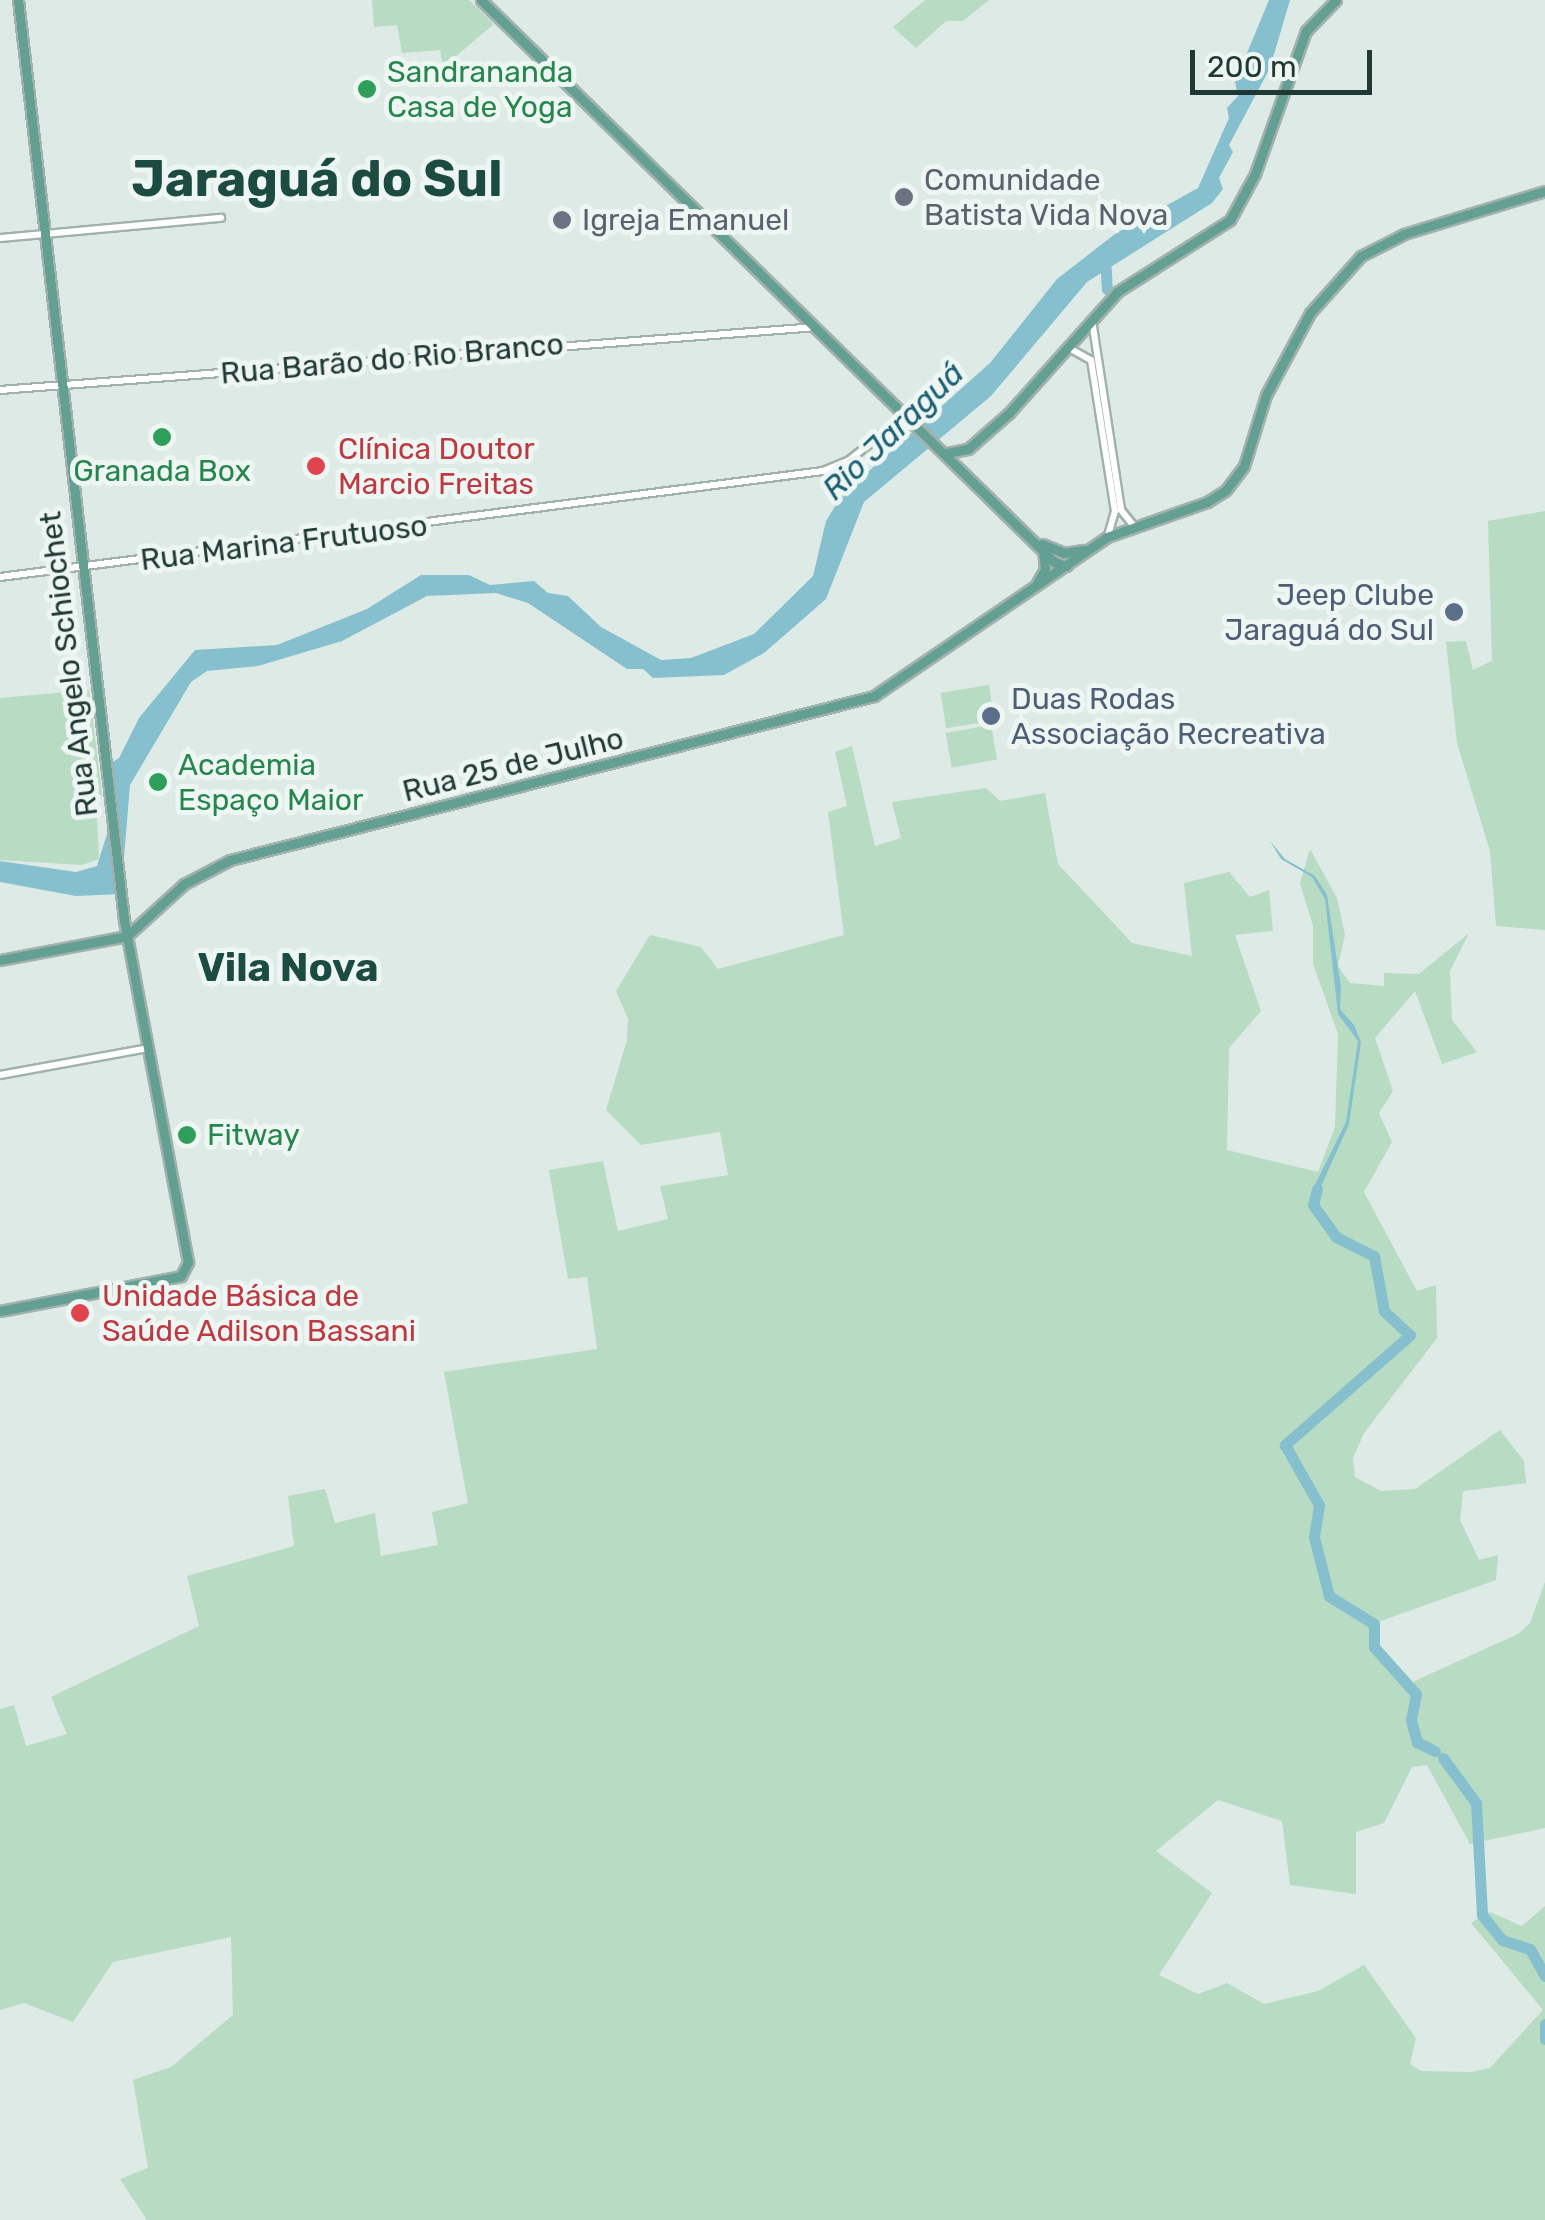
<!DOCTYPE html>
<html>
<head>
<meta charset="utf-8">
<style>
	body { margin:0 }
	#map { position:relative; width:1545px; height:2220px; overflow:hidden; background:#deeae5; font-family:Rubik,sans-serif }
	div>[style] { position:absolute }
	.green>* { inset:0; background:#b7dbc3; transform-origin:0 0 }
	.water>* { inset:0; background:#86c0cf }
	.river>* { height:11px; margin:-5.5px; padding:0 5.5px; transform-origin:5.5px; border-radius:5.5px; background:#86c0cf }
	.roads { filter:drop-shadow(2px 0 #a1b1ac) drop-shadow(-2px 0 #a1b1ac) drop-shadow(0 2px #a1b1ac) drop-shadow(0 -2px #a1b1ac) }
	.minor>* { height:6px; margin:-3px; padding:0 3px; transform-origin:3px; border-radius:3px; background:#fff }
	.major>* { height:9px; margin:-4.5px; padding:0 4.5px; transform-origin:4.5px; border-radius:4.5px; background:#639f93 }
	.dots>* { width:28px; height:28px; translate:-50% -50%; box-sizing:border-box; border:5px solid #eef6f3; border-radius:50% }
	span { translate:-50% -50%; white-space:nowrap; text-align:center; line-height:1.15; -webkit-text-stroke:10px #eef6f3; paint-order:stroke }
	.leisure-label { font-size:30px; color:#27864d }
	.left { translate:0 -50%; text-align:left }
	.worship-label { font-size:30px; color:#5b616d }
	.street-label { font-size:30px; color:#203934 }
	.health-label { font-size:30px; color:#be3a42 }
	.service-label { font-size:30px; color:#4e5e75 }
	.right { translate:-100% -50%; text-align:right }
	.water-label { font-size:32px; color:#1b6074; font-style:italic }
	.district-label { font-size:40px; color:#1c4b42; font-weight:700 }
	.town-label { font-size:50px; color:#1c4b42; font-weight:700 }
	.scale { position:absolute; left:1190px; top:50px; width:182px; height:45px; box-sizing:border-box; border:5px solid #203934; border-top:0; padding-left:12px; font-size:30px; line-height:35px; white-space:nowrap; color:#203934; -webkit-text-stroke:8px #eef6f3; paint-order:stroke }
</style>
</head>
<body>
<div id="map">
	<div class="green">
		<div style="clip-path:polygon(372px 0,469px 0,494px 24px,443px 67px,440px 50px,402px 53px,397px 25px,374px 27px)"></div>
		<div style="clip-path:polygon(925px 0,989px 0,963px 21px,946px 21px,916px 48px,893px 27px)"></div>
		<div style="clip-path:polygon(1545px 511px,1545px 930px,1496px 926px,1490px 851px,1457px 743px,1446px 642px,1466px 641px,1473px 670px,1492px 661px,1488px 521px)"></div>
		<div style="left:989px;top:685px;width:36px;height:49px;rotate:81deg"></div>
		<div style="clip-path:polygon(89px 690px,102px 794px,96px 799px,99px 859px,82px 865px,0 860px,0 698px)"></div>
		<div style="left:991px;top:725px;width:35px;height:46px;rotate:80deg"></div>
		<div style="clip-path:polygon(852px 746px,875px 846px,901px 838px,892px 802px,986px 788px,1000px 801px,1045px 793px,1058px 864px,1132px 943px,1192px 956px,1184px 883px,1229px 872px,1250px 897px,1269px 890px,1273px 931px,1235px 935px,1261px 1011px,1229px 1048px,1227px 1150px,1318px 1172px,1335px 1127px,1338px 1034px,1313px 964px,1313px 926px,1300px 883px,1310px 849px,1337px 898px,1345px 935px,1338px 966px,1350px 983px,1384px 986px,1384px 973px,1419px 974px,1469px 933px,1450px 971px,1452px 1020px,1477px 1052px,1442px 1064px,1415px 991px,1375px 1038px,1393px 1091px,1379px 1113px,1392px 1142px,1364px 1192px,1417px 1291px,1436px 1285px,1437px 1338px,1364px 1433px,1353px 1458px,1355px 1477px,1381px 1491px,1415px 1489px,1500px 1430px,1524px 1461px,1526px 1483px,1463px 1491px,1460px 1520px,1479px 1560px,1498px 1555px,1496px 1580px,1375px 1623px,1374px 1647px,1410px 1683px,1518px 1634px,1530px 1623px,1545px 1582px,1545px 1828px,1470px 1844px,1427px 1765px,1412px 1767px,1384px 1823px,1356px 1832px,1356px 1894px,1290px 1885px,1282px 1821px,1218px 1800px,1156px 1851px,1212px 1893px,1159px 1975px,1198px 1994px,1227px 1983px,1264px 2004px,1318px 1991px,1364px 1965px,1416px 2038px,1410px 2064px,1421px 2071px,1470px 2072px,1490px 2068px,1543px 2010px,1471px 1923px,1490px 1912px,1522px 1926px,1545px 1906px,1545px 2220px,147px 2220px,120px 2179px,148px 2168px,133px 2080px,171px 2067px,233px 2015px,231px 1937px,113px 1962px,73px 2022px,24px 2003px,0 2010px,0 1709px,14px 1705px,26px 1746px,67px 1734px,51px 1697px,199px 1626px,187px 1576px,294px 1546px,288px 1496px,325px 1489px,335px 1523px,375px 1513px,381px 1556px,438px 1545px,432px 1512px,468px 1503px,444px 1372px,597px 1349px,587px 1277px,568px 1279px,549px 1170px,603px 1161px,618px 1231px,668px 1219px,660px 1186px,728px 1175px,720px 1132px,641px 1145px,606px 1110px,627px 1040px,628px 1019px,616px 991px,650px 935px,701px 947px,718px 969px,844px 935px,828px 812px,847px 806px,835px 752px)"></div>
	</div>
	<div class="water">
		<div style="clip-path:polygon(1269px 0,1290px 0,1270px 68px,1229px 145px,1233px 152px,1219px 178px,1223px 189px,1212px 203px,1087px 282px,991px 396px,864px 502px,826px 599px,764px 653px,724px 675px,653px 678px,643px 669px,627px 669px,528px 603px,496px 593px,427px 596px,342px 641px,258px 666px,207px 671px,191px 682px,130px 785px,121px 894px,76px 896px,0 882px,0 861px,76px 872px,97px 866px,107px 834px,106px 766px,119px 758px,139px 718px,195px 650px,277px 645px,367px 609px,421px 575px,469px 575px,490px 585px,534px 581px,548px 593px,568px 596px,601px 627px,661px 660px,691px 658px,754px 634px,813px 576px,826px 521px,842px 495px,990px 363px,1057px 279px,1115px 234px,1198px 188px,1229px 118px,1227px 108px,1238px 96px,1235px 82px)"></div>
		<div style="clip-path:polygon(1270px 841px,1285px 859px,1315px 876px,1327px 895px,1341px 987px,1340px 1009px,1354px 1025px,1361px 1042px,1349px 1124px,1314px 1202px,1311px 1193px,1346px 1122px,1358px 1041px,1338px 1014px,1325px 899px,1312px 877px,1281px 859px)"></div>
	</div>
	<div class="river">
		<div style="left:1105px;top:254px;width:35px;rotate:87deg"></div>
		<div style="left:1317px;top:1189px;width:16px;rotate:104deg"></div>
		<div style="left:1313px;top:1205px;width:39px;rotate:54deg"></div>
		<div style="left:1336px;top:1237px;width:42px;rotate:26.6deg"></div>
		<div style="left:1374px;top:1256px;width:56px;rotate:79.7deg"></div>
		<div style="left:1384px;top:1311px;width:35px;rotate:43deg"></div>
		<div style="left:1410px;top:1335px;width:167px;rotate:138.7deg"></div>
		<div style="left:1285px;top:1445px;width:69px;rotate:60.5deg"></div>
		<div style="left:1319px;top:1505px;width:32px;rotate:99deg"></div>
		<div style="left:1314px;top:1537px;width:61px;rotate:75.7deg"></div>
		<div style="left:1329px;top:1596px;width:53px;rotate:31.9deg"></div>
		<div style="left:1374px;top:1624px;width:23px;rotate:90deg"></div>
		<div style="left:1374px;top:1647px;width:63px;rotate:48.2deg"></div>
		<div style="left:1416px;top:1694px;width:26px;rotate:101deg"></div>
		<div style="left:1411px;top:1720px;width:23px;rotate:75deg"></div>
		<div style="left:1417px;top:1742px;width:20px;rotate:27deg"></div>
		<div style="left:1443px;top:1758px;width:56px;rotate:53.7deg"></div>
		<div style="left:1476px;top:1803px;width:112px;rotate:86.9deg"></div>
		<div style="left:1482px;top:1915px;width:32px;rotate:51deg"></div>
		<div style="left:1502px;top:1940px;width:29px;rotate:18deg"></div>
		<div style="left:1530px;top:1949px;width:31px;rotate:61deg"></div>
		<div style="left:1545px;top:2024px;width:15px;rotate:90deg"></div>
	</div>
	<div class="roads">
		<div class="minor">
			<div style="left:0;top:238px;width:222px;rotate:-5.2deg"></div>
			<div style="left:1092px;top:320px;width:192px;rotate:81.3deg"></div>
			<div style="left:1121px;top:510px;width:21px;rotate:51deg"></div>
			<div style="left:1069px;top:348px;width:25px;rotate:29deg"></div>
			<div style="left:1091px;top:360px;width:153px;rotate:81deg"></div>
			<div style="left:1115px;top:511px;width:26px;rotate:106deg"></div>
			<div style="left:0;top:390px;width:818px;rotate:-4.41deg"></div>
			<div style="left:0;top:577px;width:830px;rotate:-7.34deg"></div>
			<div style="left:823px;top:471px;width:27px;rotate:-22deg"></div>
			<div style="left:848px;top:461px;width:75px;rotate:-38.5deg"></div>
			<div style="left:0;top:1075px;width:150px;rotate:-10.3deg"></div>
		</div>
		<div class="major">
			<div style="left:481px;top:0;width:803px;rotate:44.44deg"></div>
			<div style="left:1054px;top:562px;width:13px;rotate:18deg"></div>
			<div style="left:947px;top:453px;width:21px;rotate:-11deg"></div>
			<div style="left:968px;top:449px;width:55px;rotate:-41.3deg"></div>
			<div style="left:1009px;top:413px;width:162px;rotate:-48.2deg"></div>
			<div style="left:1117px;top:292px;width:134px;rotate:-32.5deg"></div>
			<div style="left:1230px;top:220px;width:52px;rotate:-61.5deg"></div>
			<div style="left:1255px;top:174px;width:152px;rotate:-70.4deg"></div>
			<div style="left:1306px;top:31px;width:43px;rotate:-45.9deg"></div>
			<div style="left:1042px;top:544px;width:24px;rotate:22deg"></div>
			<div style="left:1064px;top:553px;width:20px;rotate:-9deg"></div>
			<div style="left:1037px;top:583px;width:16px;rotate:-60deg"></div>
			<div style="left:1045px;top:569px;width:18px;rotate:-96deg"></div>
			<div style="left:127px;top:936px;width:77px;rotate:-42.4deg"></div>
			<div style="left:184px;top:884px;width:52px;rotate:-27.6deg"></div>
			<div style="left:230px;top:860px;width:665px;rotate:-14.29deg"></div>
			<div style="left:874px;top:696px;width:282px;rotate:-34.3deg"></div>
			<div style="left:1107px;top:537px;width:106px;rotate:-19.3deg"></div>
			<div style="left:1207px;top:502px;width:22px;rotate:-32deg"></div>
			<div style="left:1226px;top:490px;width:30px;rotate:-53deg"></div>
			<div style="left:1244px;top:466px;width:74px;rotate:-72.8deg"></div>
			<div style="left:1266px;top:395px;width:93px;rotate:-61.8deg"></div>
			<div style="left:1310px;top:313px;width:76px;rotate:-48.2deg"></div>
			<div style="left:1361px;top:256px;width:48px;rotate:-27.1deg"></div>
			<div style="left:1404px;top:234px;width:147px;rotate:-17deg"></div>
			<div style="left:0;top:960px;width:129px;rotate:-10.7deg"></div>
			<div style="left:0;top:1311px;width:184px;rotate:-10.9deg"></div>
			<div style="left:181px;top:1276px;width:16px;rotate:-63deg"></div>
			<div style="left:188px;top:1262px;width:348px;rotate:-100.6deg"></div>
			<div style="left:124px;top:920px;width:926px;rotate:-96.57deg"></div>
		</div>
	</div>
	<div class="dots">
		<div style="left:367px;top:89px;background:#2e9e5b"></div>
		<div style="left:904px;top:197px;background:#6b7280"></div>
		<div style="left:562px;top:220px;background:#6b7280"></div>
		<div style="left:162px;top:437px;background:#2e9e5b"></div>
		<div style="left:316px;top:466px;background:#e0444e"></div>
		<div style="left:1454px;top:612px;background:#5c6f8a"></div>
		<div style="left:991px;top:716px;background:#5c6f8a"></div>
		<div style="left:158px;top:782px;background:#2e9e5b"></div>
		<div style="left:187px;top:1135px;background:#2e9e5b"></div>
		<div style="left:80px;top:1313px;background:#e0444e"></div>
	</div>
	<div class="leisure-label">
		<span class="left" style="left:387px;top:89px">Sandrananda<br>Casa de Yoga</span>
		<span style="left:162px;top:471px">Granada Box</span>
		<span class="left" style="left:178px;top:782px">Academia<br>Espaço Maior</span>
		<span class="left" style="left:207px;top:1135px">Fitway</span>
	</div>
	<div class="worship-label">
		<span class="left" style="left:924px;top:197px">Comunidade<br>Batista Vida Nova</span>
		<span class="left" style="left:582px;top:220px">Igreja Emanuel</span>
	</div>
	<div class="street-label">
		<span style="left:392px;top:359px;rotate:-5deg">Rua Barão do Rio Branco</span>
		<span style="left:284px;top:543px;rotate:-7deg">Rua Marina Frutuoso</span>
		<span style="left:69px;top:664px;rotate:-97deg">Rua Angelo Schiochet</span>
		<span style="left:513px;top:765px;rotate:-14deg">Rua 25 de Julho</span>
	</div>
	<div class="health-label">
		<span class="left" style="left:338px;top:466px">Clínica Doutor<br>Marcio Freitas</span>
		<span class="left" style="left:102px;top:1313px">Unidade Básica de<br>Saúde Adilson Bassani</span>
	</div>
	<div class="service-label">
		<span class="right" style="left:1434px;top:612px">Jeep Clube<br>Jaraguá do Sul</span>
		<span class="left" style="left:1011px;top:716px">Duas Rodas<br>Associação Recreativa</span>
	</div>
	<div class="water-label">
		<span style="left:893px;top:431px;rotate:-44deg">Rio Jaraguá</span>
	</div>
	<div class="district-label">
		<span style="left:288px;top:968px">Vila Nova</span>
	</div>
	<div class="town-label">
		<span style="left:317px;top:180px">Jaraguá do Sul</span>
	</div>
	<div class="scale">200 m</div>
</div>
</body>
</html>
